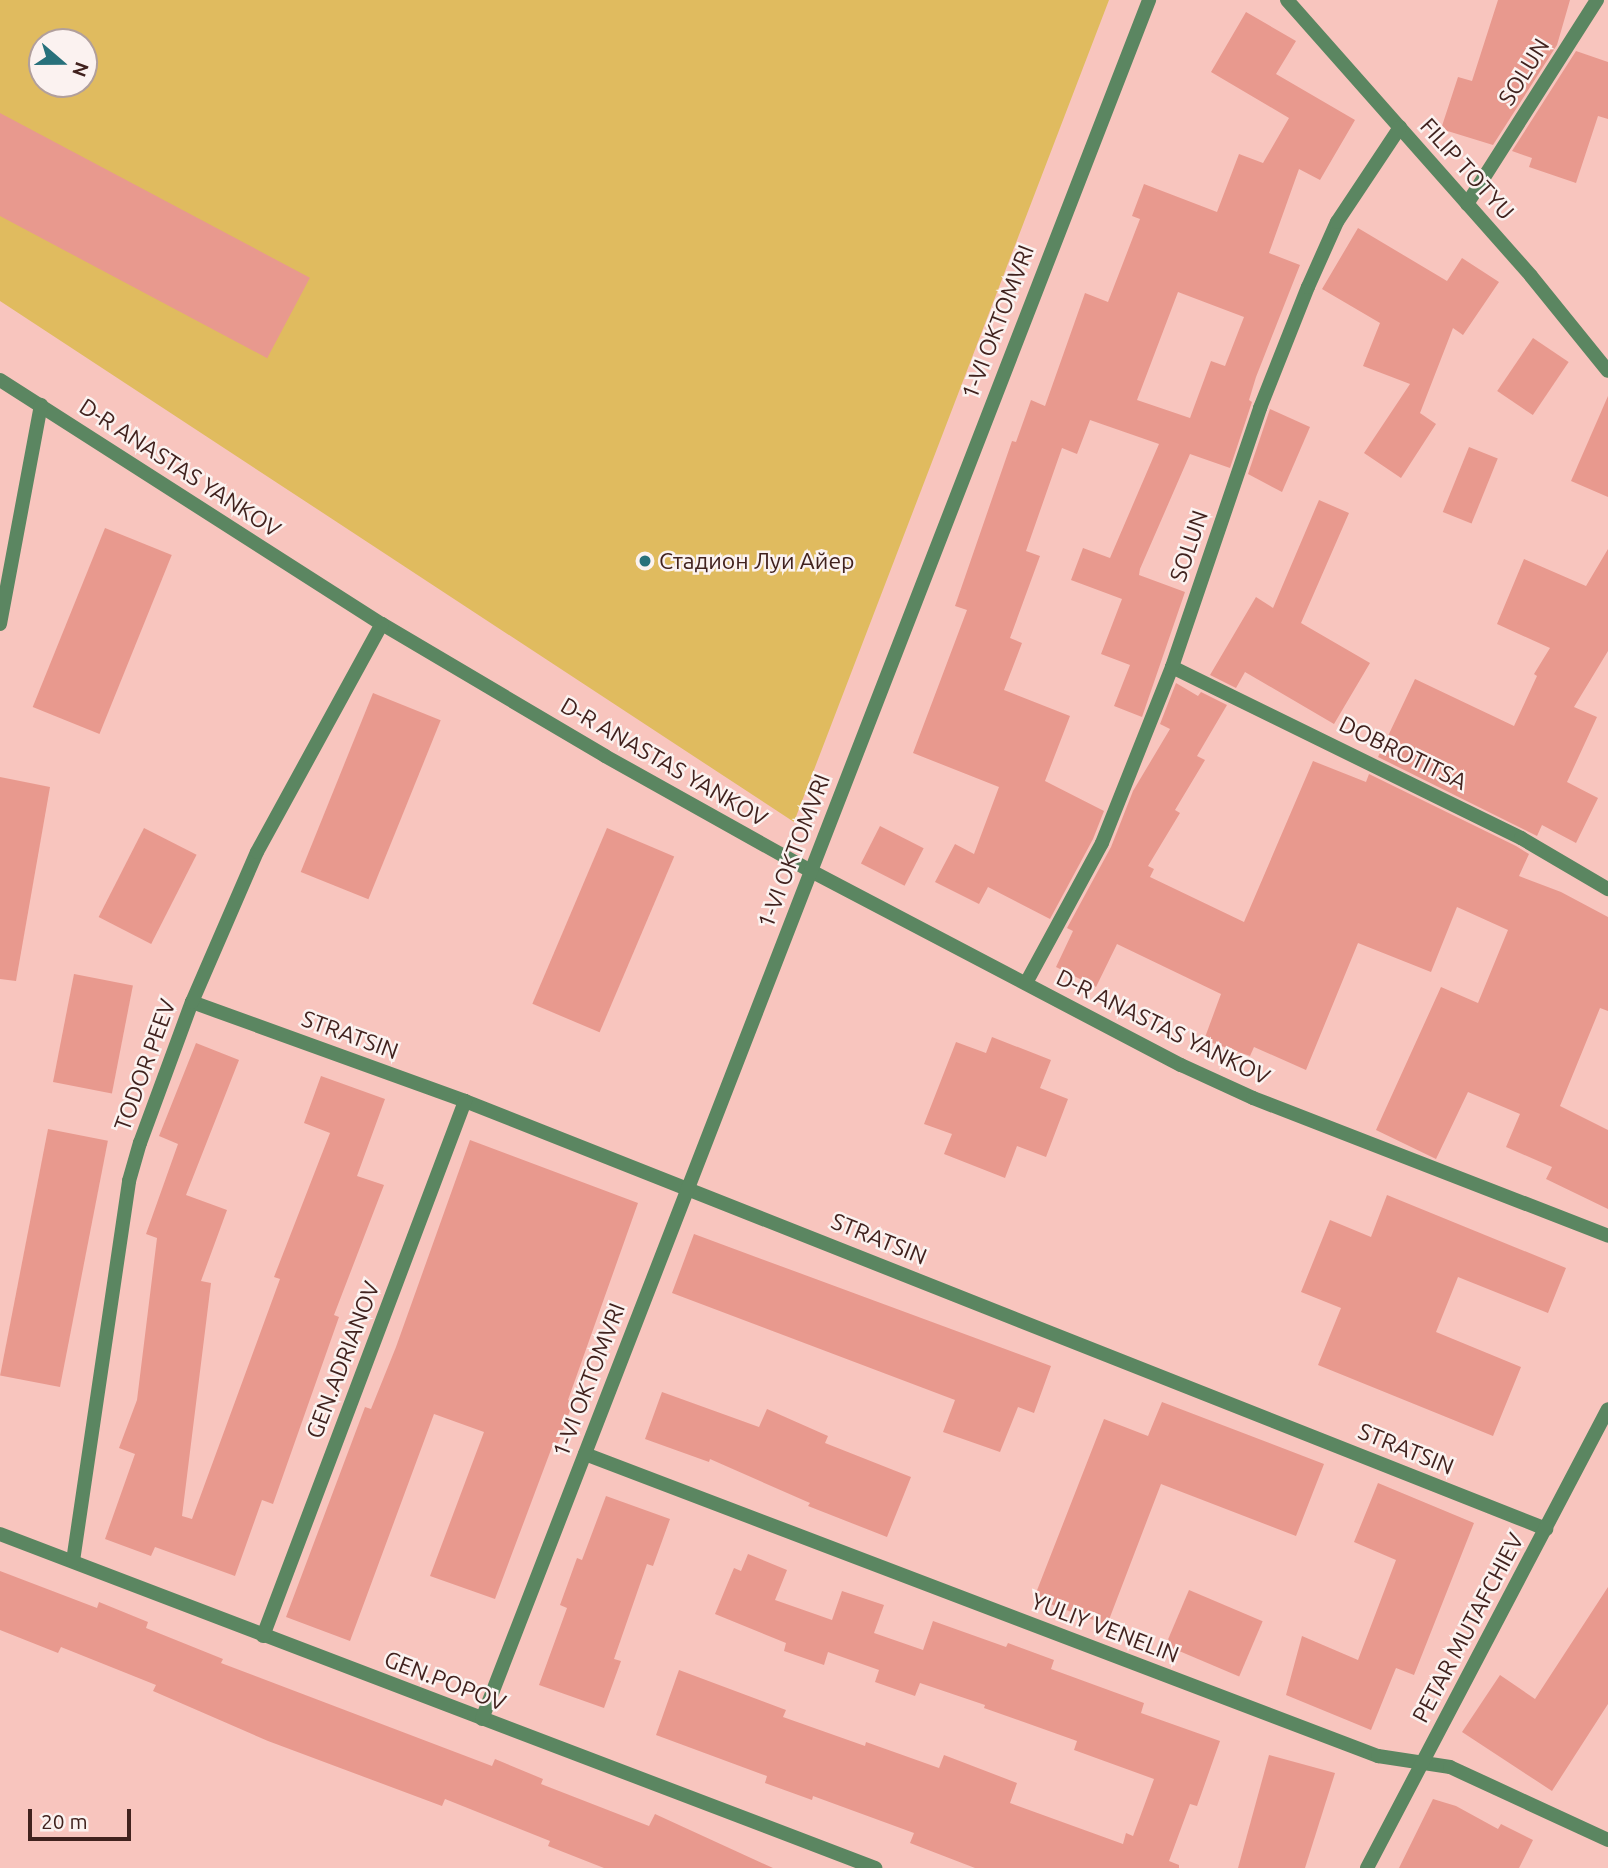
<!DOCTYPE html>
<html>
<head>
<meta charset="utf-8">
<style>
	body { margin:0 }
	#map { position:relative; width:1608px; height:1868px; overflow:hidden; background:#f8c5be; font-family:Ubuntu,sans-serif }
	div>[style] { position:absolute }
	.green>* { inset:0; background:#e0bb5f }
	.building>* { inset:0; background:#e8998e; transform-origin:0 0 }
	.street>* { height:14px; margin:-7px; padding:0 7px; transform-origin:7px; border-radius:7px; background:#5b8661 }
	.dots>* { width:19px; height:19px; translate:-50% -50%; box-sizing:border-box; border:4px solid #fbf2f0; border-radius:50% }
	span { translate:-50% -50%; white-space:nowrap; text-align:center; line-height:1.15; -webkit-text-stroke:5px #fbf2f0; paint-order:stroke }
	.street-label { font-size:23px; color:#41221e }
	.poi-label { font-size:23px; color:#41221e }
	.left { translate:0 -50%; text-align:left }
	.north { position:absolute; left:28px; top:28px; width:70px; height:70px; box-sizing:border-box; background:#fbf2f0; border:2px solid #b19f9c; border-radius:50%; rotate:110deg; font-size:19px; font-weight:700; line-height:28px; text-align:center; color:#41221e }
	.north::after { content:''; display:block; margin:auto; width:24px; height:32px; background:#28717b; clip-path:polygon(50% 0,100% 100%,50% 72%,0 100%) }
	.scale { position:absolute; left:28px; top:1809px; width:103px; height:32px; box-sizing:border-box; border:4px solid #41221e; border-top:0; padding-left:9px; font-size:21px; line-height:24px; white-space:nowrap; color:#41221e; -webkit-text-stroke:5px #fbf2f0; paint-order:stroke }
</style>
</head>
<body>
<div id="map">
	<div class="green">
		<div style="clip-path:polygon(evenodd,0 0,1109px 0,794px 822px,0 301px,0 0,42px 42px,84px 42px,84px 84px,42px 84px,42px 42px)"></div>
	</div>
	<div class="building">
		<div style="clip-path:polygon(1498px 0,1570px 0,1557px 45px,1493px 145px,1441px 129px,1458px 77px,1472px 81px)"></div>
		<div style="clip-path:polygon(evenodd,1246px 12px,1296px 41px,1276px 74px,1355px 120px,1320px 180px,1299px 169px,1269px 253px,1300px 265px,1256px 377px,1249px 400px,1252px 402px,1230px 468px,1190px 454px,1140px 569px,1139px 575px,1185px 592px,1142px 717px,1114px 706px,1130px 665px,1101px 654px,1122px 599px,1071px 580px,1083px 548px,1110px 558px,1159px 444px,1090px 420px,1077px 454px,1062px 448px,1026px 551px,1040px 556px,1010px 638px,1022px 643px,1004px 690px,1070px 716px,1045px 781px,1104px 811px,1093px 839px,1050px 919px,988px 887px,979px 904px,935px 882px,955px 844px,974px 854px,999px 787px,913px 753px,967px 610px,955px 606px,1012px 441px,1016px 442px,1031px 400px,1045px 406px,1085px 293px,1108px 302px,1140px 219px,1132px 216px,1144px 184px,1217px 212px,1239px 154px,1263px 163px,1289px 118px,1211px 72px,1246px 12px,1178px 292px,1244px 317px,1225px 366px,1211px 361px,1190px 418px,1137px 400px,1178px 292px)"></div>
		<div style="clip-path:polygon(1576px 51px,1608px 62px,1608px 119px,1598px 116px,1576px 183px,1529px 167px,1532px 158px,1512px 151px)"></div>
		<div style="left:0;top:113px;width:351px;height:91px;rotate:28deg"></div>
		<div style="clip-path:polygon(1358px 228px,1447px 281px,1462px 258px,1499px 282px,1463px 335px,1453px 328px,1420px 413px,1436px 424px,1401px 478px,1364px 453px,1410px 384px,1363px 366px,1380px 323px,1322px 289px)"></div>
		<div style="left:1533px;top:338px;width:43px;height:64px;rotate:34deg"></div>
		<div style="clip-path:polygon(1608px 396px,1608px 497px,1571px 481px)"></div>
		<div style="clip-path:polygon(1270px 409px,1310px 427px,1282px 492px,1248px 474px)"></div>
		<div style="left:1469px;top:447px;width:31px;height:70px;rotate:22deg"></div>
		<div style="clip-path:polygon(1319px 500px,1349px 513px,1301px 623px,1370px 663px,1334px 724px,1245px 672px,1236px 688px,1210px 675px,1256px 597px,1273px 608px)"></div>
		<div style="left:105px;top:528px;width:72px;height:193px;rotate:22deg"></div>
		<div style="clip-path:polygon(1608px 549px,1608px 651px,1574px 707px,1597px 717px,1567px 782px,1598px 798px,1576px 843px,1542px 825px,1537px 836px,1378px 757px,1415px 679px,1514px 726px,1537px 676px,1534px 674px,1550px 648px,1497px 624px,1524px 559px,1586px 586px)"></div>
		<div style="clip-path:polygon(1176px 683px,1198px 696px,1201px 692px,1227px 705px,1197px 756px,1205px 760px,1175px 810px,1180px 813px,1148px 866px,1154px 869px,1150px 877px,1244px 922px,1313px 761px,1366px 782px,1369px 774px,1516px 846px,1529px 854px,1519px 876px,1561px 892px,1608px 917px,1608px 1011px,1600px 1008px,1560px 1106px,1608px 1130px,1608px 1209px,1546px 1179px,1552px 1167px,1506px 1147px,1520px 1114px,1468px 1092px,1436px 1159px,1376px 1130px,1441px 987px,1478px 1003px,1508px 930px,1457px 907px,1431px 972px,1358px 943px,1306px 1070px,1254px 1047px,1250px 1056px,1204px 1040px,1221px 994px,1117px 944px,1096px 987px,1056px 967px,1073px 931px,1067px 928px,1111px 847px,1133px 791px,1170px 729px,1160px 724px)"></div>
		<div style="left:373px;top:693px;width:73px;height:193px;rotate:22deg"></div>
		<div style="clip-path:polygon(0 777px,50px 787px,16px 981px,0 979px)"></div>
		<div style="left:880px;top:826px;width:49px;height:42px;rotate:27deg"></div>
		<div style="left:144px;top:828px;width:59px;height:100px;rotate:27deg"></div>
		<div style="left:607px;top:828px;width:73px;height:191px;rotate:23deg"></div>
		<div style="left:74px;top:974px;width:60px;height:110px;rotate:11deg"></div>
		<div style="clip-path:polygon(992px 1037px,1051px 1060px,1040px 1088px,1068px 1099px,1046px 1157px,1017px 1146px,1005px 1178px,944px 1154px,952px 1134px,924px 1124px,956px 1042px,986px 1053px)"></div>
		<div style="clip-path:polygon(196px 1043px,239px 1060px,186px 1195px,227px 1210px,201px 1281px,211px 1283px,182px 1516px,192px 1519px,280px 1279px,274px 1277px,330px 1133px,304px 1123px,321px 1076px,385px 1099px,357px 1176px,384px 1185px,334px 1315px,339px 1317px,273px 1504px,262px 1500px,235px 1576px,155px 1547px,151px 1556px,105px 1539px,135px 1454px,119px 1448px,137px 1400px,157px 1238px,146px 1234px,178px 1144px,159px 1136px)"></div>
		<div style="left:48px;top:1129px;width:61px;height:251px;rotate:11deg"></div>
		<div style="clip-path:polygon(470px 1140px,638px 1203px,568px 1400px,573px 1402px,556px 1449px,552px 1447px,495px 1599px,430px 1576px,484px 1432px,434px 1414px,350px 1641px,286px 1617px,365px 1407px,371px 1409px,396px 1347px)"></div>
		<div style="clip-path:polygon(1387px 1195px,1566px 1268px,1548px 1313px,1458px 1277px,1436px 1332px,1521px 1367px,1493px 1436px,1318px 1365px,1341px 1308px,1301px 1292px,1330px 1220px,1371px 1237px)"></div>
		<div style="clip-path:polygon(694px 1234px,1051px 1366px,1034px 1413px,1018px 1407px,1000px 1452px,943px 1432px,955px 1400px,672px 1293px)"></div>
		<div style="clip-path:polygon(662px 1392px,759px 1427px,767px 1409px,828px 1436px,825px 1443px,911px 1477px,887px 1537px,808px 1506px,810px 1503px,710px 1459px,709px 1462px,645px 1439px)"></div>
		<div style="clip-path:polygon(1162px 1402px,1324px 1464px,1296px 1536px,1161px 1484px,1107px 1625px,1034px 1598px,1104px 1419px,1148px 1436px)"></div>
		<div style="clip-path:polygon(1378px 1483px,1474px 1523px,1414px 1675px,1396px 1668px,1371px 1730px,1286px 1695px,1302px 1636px,1358px 1660px,1396px 1560px,1354px 1542px)"></div>
		<div style="clip-path:polygon(606px 1496px,670px 1519px,653px 1566px,647px 1564px,614px 1659px,621px 1661px,604px 1708px,539px 1685px,567px 1608px,560px 1605px,577px 1558px,582px 1560px)"></div>
		<div style="clip-path:polygon(748px 1554px,787px 1570px,775px 1600px,832px 1620px,842px 1591px,884px 1605px,874px 1633px,923px 1650px,933px 1621px,1006px 1647px,1008px 1643px,1054px 1660px,1051px 1669px,1144px 1703px,1141px 1713px,1220px 1741px,1197px 1806px,1190px 1804px,1169px 1861px,1179px 1865px,1179px 1868px,975px 1868px,910px 1843px,914px 1833px,813px 1796px,812px 1800px,765px 1783px,767px 1776px,656px 1735px,679px 1670px,786px 1710px,783px 1717px,865px 1746px,866px 1742px,939px 1768px,944px 1755px,1017px 1783px,1010px 1803px,1123px 1844px,1126px 1833px,1133px 1836px,1154px 1779px,1074px 1750px,1077px 1741px,984px 1708px,985px 1705px,920px 1683px,915px 1696px,875px 1682px,879px 1670px,828px 1652px,824px 1665px,784px 1651px,786px 1643px,715px 1614px,734px 1568px,741px 1571px)"></div>
		<div style="clip-path:polygon(0 1571px,97px 1608px,99px 1602px,148px 1622px,146px 1628px,223px 1659px,221px 1663px,492px 1766px,495px 1759px,543px 1779px,541px 1784px,649px 1826px,655px 1814px,773px 1868px,604px 1868px,548px 1846px,550px 1841px,445px 1799px,442px 1806px,268px 1741px,153px 1691px,156px 1685px,61px 1647px,58px 1653px,0 1630px)"></div>
		<div style="clip-path:polygon(1608px 1587px,1608px 1704px,1552px 1791px,1462px 1732px,1500px 1675px,1535px 1699px)"></div>
		<div style="left:1189px;top:1590px;width:80px;height:60px;rotate:23deg"></div>
		<div style="clip-path:polygon(1269px 1755px,1335px 1773px,1305px 1868px,1238px 1868px)"></div>
		<div style="clip-path:polygon(1433px 1799px,1456px 1806px,1498px 1829px,1501px 1824px,1533px 1840px,1519px 1868px,1399px 1868px)"></div>
	</div>
	<div class="street">
		<div style="left:1287px;top:0;width:368px;rotate:48.5deg"></div>
		<div style="left:1531px;top:276px;width:122px;rotate:51deg"></div>
		<div style="left:1467px;top:204px;width:242px;rotate:-57.5deg"></div>
		<div style="left:0;top:380px;width:453px;rotate:32.6deg"></div>
		<div style="left:382px;top:624px;width:259px;rotate:30.6deg"></div>
		<div style="left:605px;top:756px;width:236px;rotate:29.2deg"></div>
		<div style="left:811px;top:871px;width:418px;rotate:27.7deg"></div>
		<div style="left:1181px;top:1065px;width:79px;rotate:24.6deg"></div>
		<div style="left:1253px;top:1098px;width:381px;rotate:21.2deg"></div>
		<div style="left:0;top:624px;width:223px;rotate:-79.4deg"></div>
		<div style="left:1172px;top:667px;width:389px;rotate:26.1deg"></div>
		<div style="left:1521px;top:838px;width:101px;rotate:30.4deg"></div>
		<div style="left:1026px;top:983px;width:159px;rotate:-61.5deg"></div>
		<div style="left:1102px;top:843px;width:189px;rotate:-68.3deg"></div>
		<div style="left:1172px;top:667px;width:274px;rotate:-71.2deg"></div>
		<div style="left:1260px;top:408px;width:130px;rotate:-68.4deg"></div>
		<div style="left:1308px;top:287px;width:71px;rotate:-66deg"></div>
		<div style="left:1337px;top:222px;width:114px;rotate:-56.4deg"></div>
		<div style="left:192px;top:1002px;width:290px;rotate:19.9deg"></div>
		<div style="left:465px;top:1101px;width:1163px;rotate:21.6deg"></div>
		<div style="left:585px;top:1454px;width:849px;rotate:20.85deg"></div>
		<div style="left:1378px;top:1756px;width:73px;rotate:8.7deg"></div>
		<div style="left:1450px;top:1767px;width:174px;rotate:24.8deg"></div>
		<div style="left:0;top:1534px;width:937px;rotate:20.89deg"></div>
		<div style="left:73px;top:1561px;width:384px;rotate:-81.6deg"></div>
		<div style="left:129px;top:1181px;width:40px;rotate:-74deg"></div>
		<div style="left:140px;top:1143px;width:150px;rotate:-69.8deg"></div>
		<div style="left:192px;top:1002px;width:163px;rotate:-66.6deg"></div>
		<div style="left:257px;top:852px;width:260px;rotate:-61.3deg"></div>
		<div style="left:263px;top:1636px;width:572px;rotate:-69.31deg"></div>
		<div style="left:482px;top:1719px;width:1844px;rotate:-68.79deg"></div>
		<div style="left:1367px;top:1868px;width:518px;rotate:-62.3deg"></div>
	</div>
	<div class="dots">
		<div style="left:645px;top:561px;background:#28717b"></div>
	</div>
	<div class="street-label">
		<span style="left:1524px;top:72px;rotate:-58deg">SOLUN</span>
		<span style="left:1467px;top:169px;rotate:48deg">FILIP TOTYU</span>
		<span style="left:998px;top:322px;rotate:-69deg">1-VI OKTOMVRI</span>
		<span style="left:180px;top:468px;rotate:33deg">D-R ANASTAS YANKOV</span>
		<span style="left:1189px;top:546px;rotate:-71deg">SOLUN</span>
		<span style="left:1403px;top:753px;rotate:26deg">DOBROTITSA</span>
		<span style="left:664px;top:762px;rotate:30deg">D-R ANASTAS YANKOV</span>
		<span style="left:794px;top:851px;rotate:-69deg">1-VI OKTOMVRI</span>
		<span style="left:1163px;top:1027px;rotate:26deg">D-R ANASTAS YANKOV</span>
		<span style="left:350px;top:1035px;rotate:20deg">STRATSIN</span>
		<span style="left:145px;top:1065px;rotate:-70deg">TODOR PEEV</span>
		<span style="left:879px;top:1239px;rotate:22deg">STRATSIN</span>
		<span style="left:343px;top:1360px;rotate:-69deg">GEN.ADRIANOV</span>
		<span style="left:589px;top:1380px;rotate:-69deg">1-VI OKTOMVRI</span>
		<span style="left:1406px;top:1449px;rotate:22deg">STRATSIN</span>
		<span style="left:1105px;top:1628px;rotate:21deg">YULIY VENELIN</span>
		<span style="left:1468px;top:1628px;rotate:-62deg">PETAR MUTAFCHIEV</span>
		<span style="left:445px;top:1681px;rotate:21deg">GEN.POPOV</span>
	</div>
	<div class="poi-label">
		<span class="left" style="left:659px;top:561px">Стадион Луи Айер</span>
	</div>
	<div class="north">N</div>
	<div class="scale">20 m</div>
</div>
</body>
</html>
